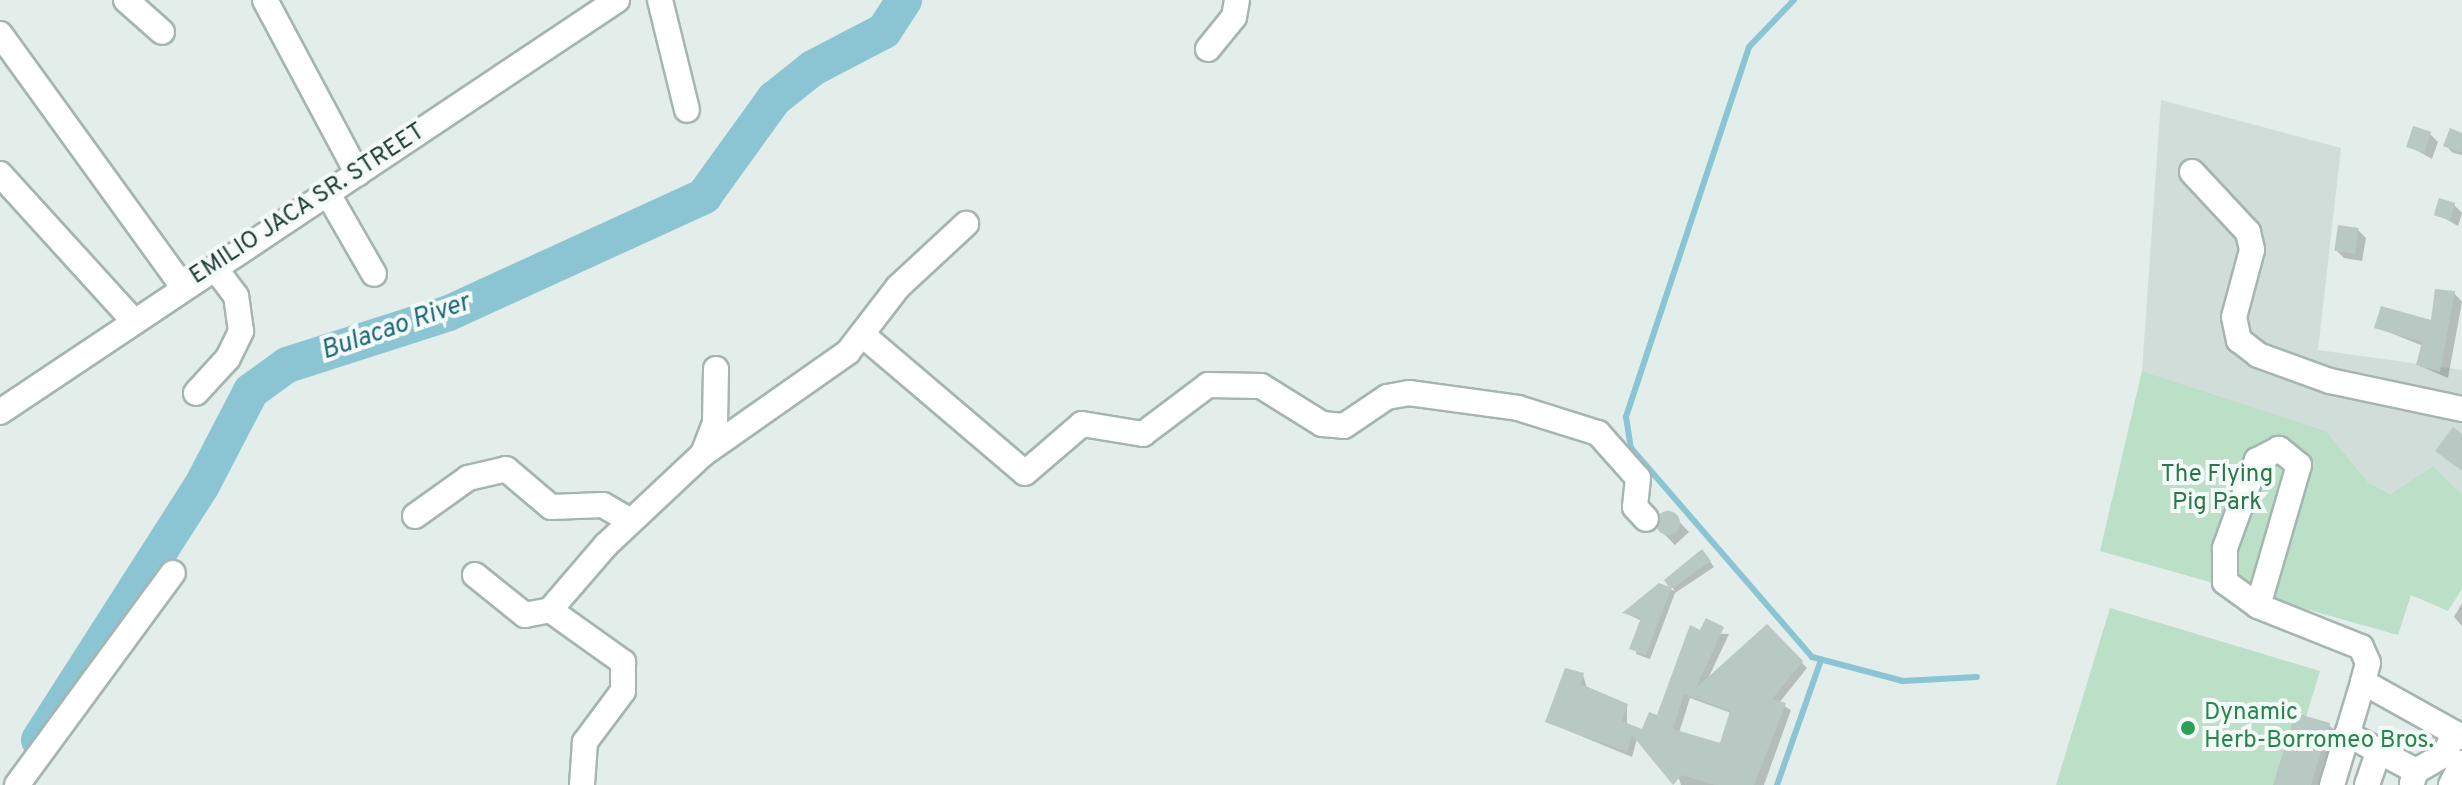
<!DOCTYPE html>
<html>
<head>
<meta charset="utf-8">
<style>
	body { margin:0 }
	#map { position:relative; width:2462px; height:785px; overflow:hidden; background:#e3ede9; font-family:Overpass,sans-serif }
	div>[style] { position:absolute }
	.built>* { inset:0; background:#d1ddd8 }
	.green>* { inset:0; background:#bcdfc7 }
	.shadow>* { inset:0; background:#0003 }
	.stream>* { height:6px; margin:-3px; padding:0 3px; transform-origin:3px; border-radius:3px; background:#8bc5d3 }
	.river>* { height:36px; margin:-18px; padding:0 18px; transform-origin:18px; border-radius:18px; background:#8bc5d3 }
	.building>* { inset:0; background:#b8c8c2; transform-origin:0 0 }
	.round { border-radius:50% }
	.roads { filter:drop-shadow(2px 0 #a5b5b1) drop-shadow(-2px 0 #a5b5b1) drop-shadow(0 2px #a5b5b1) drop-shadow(0 -2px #a5b5b1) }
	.minor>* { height:24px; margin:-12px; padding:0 12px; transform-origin:12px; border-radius:12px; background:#fff }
	.dots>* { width:22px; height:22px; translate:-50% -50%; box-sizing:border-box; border:4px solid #f4faf7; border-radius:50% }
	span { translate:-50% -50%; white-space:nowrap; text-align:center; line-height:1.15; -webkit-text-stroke:8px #f4faf7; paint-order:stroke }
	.street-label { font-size:24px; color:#223f39 }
	.park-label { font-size:24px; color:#2b774c }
	.leisure-label { font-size:24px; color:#27864d }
	.left { translate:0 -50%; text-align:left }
	.water-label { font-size:26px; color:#1b697d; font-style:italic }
</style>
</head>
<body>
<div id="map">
	<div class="built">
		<div style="clip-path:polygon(2161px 100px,2341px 148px,2318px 350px,2462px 370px,2462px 494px,2433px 466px,2392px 494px,2368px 482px,2326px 431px,2142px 371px)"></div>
	</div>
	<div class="green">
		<div style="clip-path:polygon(2142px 371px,2326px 431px,2368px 482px,2391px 494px,2433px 466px,2462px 494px,2462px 589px,2448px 611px,2411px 595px,2398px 635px,2100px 551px)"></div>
		<div style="clip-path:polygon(2110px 608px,2320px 671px,2285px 785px,2056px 785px)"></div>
	</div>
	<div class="shadow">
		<div style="clip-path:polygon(2430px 134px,2438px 142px,2432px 159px,2409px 146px)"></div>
		<div style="clip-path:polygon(2462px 135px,2462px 155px,2453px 153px,2445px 145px)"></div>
		<div style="clip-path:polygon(2454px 205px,2462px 213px,2458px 226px,2437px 214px)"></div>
		<div style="clip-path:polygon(2358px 230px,2366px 238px,2362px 261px,2344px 258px,2336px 250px)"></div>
		<div style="clip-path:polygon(2454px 293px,2462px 302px,2448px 378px,2418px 365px,2423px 346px,2376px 327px,2433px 323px)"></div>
		<div style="clip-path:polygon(1668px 510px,1689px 532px,1675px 545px,1659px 529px)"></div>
		<div style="clip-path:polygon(1707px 557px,1714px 567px,1675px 593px,1650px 659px,1636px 654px,1642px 621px,1625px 613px,1660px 586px,1675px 591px,1666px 580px)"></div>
		<div style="clip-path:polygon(2462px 603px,2462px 626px,2454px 617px)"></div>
		<div style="clip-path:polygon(evenodd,1767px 627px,1807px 668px,1779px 703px,1791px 710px,1764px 785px,1681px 785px,1675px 765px,1637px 739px,1632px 757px,1547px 722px,1583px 675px,1587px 688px,1627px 705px,1627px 725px,1643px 732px,1658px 717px,1701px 633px,1729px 634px,1707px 681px,1767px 627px,1690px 698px,1731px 713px,1721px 745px,1679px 733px,1690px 698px)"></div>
		<div style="clip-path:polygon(2329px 725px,2345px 741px,2331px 785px,2275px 785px)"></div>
	</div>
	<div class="stream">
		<div style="left:1794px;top:0;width:65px;rotate:133.8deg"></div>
		<div style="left:1749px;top:47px;width:390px;rotate:108.4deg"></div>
		<div style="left:1626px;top:417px;width:31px;rotate:81deg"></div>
		<div style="left:1631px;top:448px;width:276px;rotate:49.1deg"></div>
		<div style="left:1812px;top:657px;width:94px;rotate:14.8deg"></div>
		<div style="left:1903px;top:681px;width:74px;rotate:-3.1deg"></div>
		<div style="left:1777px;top:785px;width:133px;rotate:-70.6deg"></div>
	</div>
	<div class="river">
		<div style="left:39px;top:740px;width:300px;rotate:-57.4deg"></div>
		<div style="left:201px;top:487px;width:108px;rotate:-62.5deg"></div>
		<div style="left:251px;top:391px;width:44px;rotate:-35.8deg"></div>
		<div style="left:287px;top:365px;width:170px;rotate:-17.8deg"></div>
		<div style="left:449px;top:313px;width:281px;rotate:-24.6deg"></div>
		<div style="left:704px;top:196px;width:120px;rotate:-54.2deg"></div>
		<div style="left:774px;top:99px;width:50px;rotate:-38.5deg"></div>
		<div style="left:813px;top:68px;width:80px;rotate:-27.5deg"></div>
		<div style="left:884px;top:31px;width:37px;rotate:-57deg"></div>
	</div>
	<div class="building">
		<div style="left:2413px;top:126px;width:19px;height:22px;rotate:18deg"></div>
		<div style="clip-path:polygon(2450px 128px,2462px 133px,2462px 153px,2443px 146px)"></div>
		<div style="left:2439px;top:198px;width:17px;height:18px;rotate:17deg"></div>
		<div style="left:2338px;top:225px;width:21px;height:26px;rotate:8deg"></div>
		<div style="clip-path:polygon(2435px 289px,2455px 291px,2440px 372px,2416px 365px,2422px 342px,2374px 328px,2381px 306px,2431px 320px)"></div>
		<div style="clip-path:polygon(2453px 427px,2462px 434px,2462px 471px,2435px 451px)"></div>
		<div class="round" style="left:1656px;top:511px;width:24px;height:24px"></div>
		<div style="clip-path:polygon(1702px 549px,1711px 561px,1671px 589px,1646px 655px,1629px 649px,1641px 618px,1622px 613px,1659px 583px,1669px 587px,1664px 580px)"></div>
		<div style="clip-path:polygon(evenodd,1706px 618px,1724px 627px,1696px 688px,1767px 624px,1803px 661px,1772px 699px,1786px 703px,1754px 785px,1715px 785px,1682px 775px,1673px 785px,1632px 735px,1627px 752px,1545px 722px,1565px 668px,1584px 673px,1581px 684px,1628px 704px,1622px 721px,1642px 729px,1649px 712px,1657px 715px,1690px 625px,1700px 630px,1706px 618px,1684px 694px,1730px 711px,1720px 743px,1673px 729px,1684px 694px)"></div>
		<div style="clip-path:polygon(2295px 713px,2330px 723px,2311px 785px,2273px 785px)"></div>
	</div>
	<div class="roads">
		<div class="minor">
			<div style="left:126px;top:0;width:48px;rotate:41.6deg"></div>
			<div style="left:265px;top:0;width:197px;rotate:61.9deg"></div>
			<div style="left:660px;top:0;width:113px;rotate:76.2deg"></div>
			<div style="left:0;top:34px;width:312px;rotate:54.1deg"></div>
			<div style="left:1208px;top:49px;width:41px;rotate:-50.9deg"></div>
			<div style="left:1234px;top:17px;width:17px;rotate:-80deg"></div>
			<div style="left:2192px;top:172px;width:82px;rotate:47deg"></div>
			<div style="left:2248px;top:232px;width:18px;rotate:77deg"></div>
			<div style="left:2252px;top:250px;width:69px;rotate:105deg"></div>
			<div style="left:2234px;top:317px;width:24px;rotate:78deg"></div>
			<div style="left:2239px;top:340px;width:24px;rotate:38deg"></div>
			<div style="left:2258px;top:355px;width:77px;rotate:19.9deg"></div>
			<div style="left:2330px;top:381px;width:135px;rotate:12deg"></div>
			<div style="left:0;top:174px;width:196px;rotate:47.7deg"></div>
			<div style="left:328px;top:194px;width:92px;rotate:60.1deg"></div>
			<div style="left:864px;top:336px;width:211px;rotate:40.4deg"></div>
			<div style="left:1025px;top:473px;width:75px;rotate:-40.7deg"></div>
			<div style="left:1082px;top:424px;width:62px;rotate:9.3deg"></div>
			<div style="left:1143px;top:434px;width:81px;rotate:-37deg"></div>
			<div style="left:1208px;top:385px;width:53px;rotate:1.1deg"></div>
			<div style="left:1261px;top:386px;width:72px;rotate:31.9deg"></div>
			<div style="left:1322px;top:424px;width:22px;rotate:5deg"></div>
			<div style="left:1344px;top:426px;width:52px;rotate:-34deg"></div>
			<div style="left:1387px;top:397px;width:22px;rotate:-10deg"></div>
			<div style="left:1409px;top:393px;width:110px;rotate:7.8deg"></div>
			<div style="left:1518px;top:408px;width:84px;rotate:17.4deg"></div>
			<div style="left:1598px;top:433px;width:60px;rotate:48.4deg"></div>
			<div style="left:1638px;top:478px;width:29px;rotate:96deg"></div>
			<div style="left:1635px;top:507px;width:16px;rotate:47deg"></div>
			<div style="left:196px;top:393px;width:47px;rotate:-47.6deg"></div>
			<div style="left:228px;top:358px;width:30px;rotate:-64deg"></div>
			<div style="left:241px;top:331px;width:35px;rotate:-98deg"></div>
			<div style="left:236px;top:296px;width:35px;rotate:-127deg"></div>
			<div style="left:0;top:412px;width:742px;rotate:-33.73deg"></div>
			<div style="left:703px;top:454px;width:33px;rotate:-69deg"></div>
			<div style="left:715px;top:423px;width:54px;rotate:-88.9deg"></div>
			<div style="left:415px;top:516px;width:65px;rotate:-35.6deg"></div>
			<div style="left:468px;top:478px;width:39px;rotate:-13deg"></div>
			<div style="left:506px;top:469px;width:59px;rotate:40.2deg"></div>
			<div style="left:551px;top:507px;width:52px;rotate:-2.2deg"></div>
			<div style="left:603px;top:505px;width:32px;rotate:30deg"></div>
			<div style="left:475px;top:575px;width:64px;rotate:38.7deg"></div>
			<div style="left:525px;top:615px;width:25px;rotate:-11deg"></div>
			<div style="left:550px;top:610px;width:90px;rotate:35.5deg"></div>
			<div style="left:623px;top:662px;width:29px;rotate:90deg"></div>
			<div style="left:623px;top:691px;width:64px;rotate:126.7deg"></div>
			<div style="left:585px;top:742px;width:43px;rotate:94deg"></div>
			<div style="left:2258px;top:606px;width:147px;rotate:-73.8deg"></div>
			<div style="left:2299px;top:465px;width:26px;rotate:-141deg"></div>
			<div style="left:2279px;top:449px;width:25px;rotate:153deg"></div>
			<div style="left:2257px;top:460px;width:94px;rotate:110deg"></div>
			<div style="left:2225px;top:548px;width:34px;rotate:90deg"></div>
			<div style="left:2225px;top:582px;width:41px;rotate:36deg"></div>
			<div style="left:2258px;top:606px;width:111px;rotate:21.7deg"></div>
			<div style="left:2361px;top:647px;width:17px;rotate:66deg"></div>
			<div style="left:2368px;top:663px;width:20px;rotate:105deg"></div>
			<div style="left:2363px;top:682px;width:113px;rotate:29.1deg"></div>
			<div style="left:550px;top:610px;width:86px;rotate:-49.3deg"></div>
			<div style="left:606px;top:545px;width:133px;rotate:-43.2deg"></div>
			<div style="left:703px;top:454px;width:177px;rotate:-35.1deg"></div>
			<div style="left:848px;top:352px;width:82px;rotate:-52.4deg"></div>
			<div style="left:898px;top:287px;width:93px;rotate:-42.8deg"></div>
			<div style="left:2347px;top:734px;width:78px;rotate:28.2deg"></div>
			<div style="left:2412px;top:783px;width:13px;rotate:-72deg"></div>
			<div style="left:2416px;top:771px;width:34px;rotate:-30deg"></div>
			<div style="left:2445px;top:754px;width:23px;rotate:-67deg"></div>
			<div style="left:17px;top:785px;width:263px;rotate:-53.7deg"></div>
			<div style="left:2332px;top:785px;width:108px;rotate:-73.2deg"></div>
			<div style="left:2367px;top:785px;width:36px;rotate:-71deg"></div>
			<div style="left:2451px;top:785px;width:25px;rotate:-63deg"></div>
		</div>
	</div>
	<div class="dots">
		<div style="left:2188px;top:728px;background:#2e9e5b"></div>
	</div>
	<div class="street-label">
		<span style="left:308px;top:205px;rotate:-33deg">EMILIO JACA SR. STREET</span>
	</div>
	<div class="park-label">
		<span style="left:2217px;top:490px">The Flying<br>Pig Park</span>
	</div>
	<div class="leisure-label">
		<span class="left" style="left:2204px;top:728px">Dynamic<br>Herb-Borromeo Bros.</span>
	</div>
	<div class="water-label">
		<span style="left:396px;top:328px;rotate:-19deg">Bulacao River</span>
	</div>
</div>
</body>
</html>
